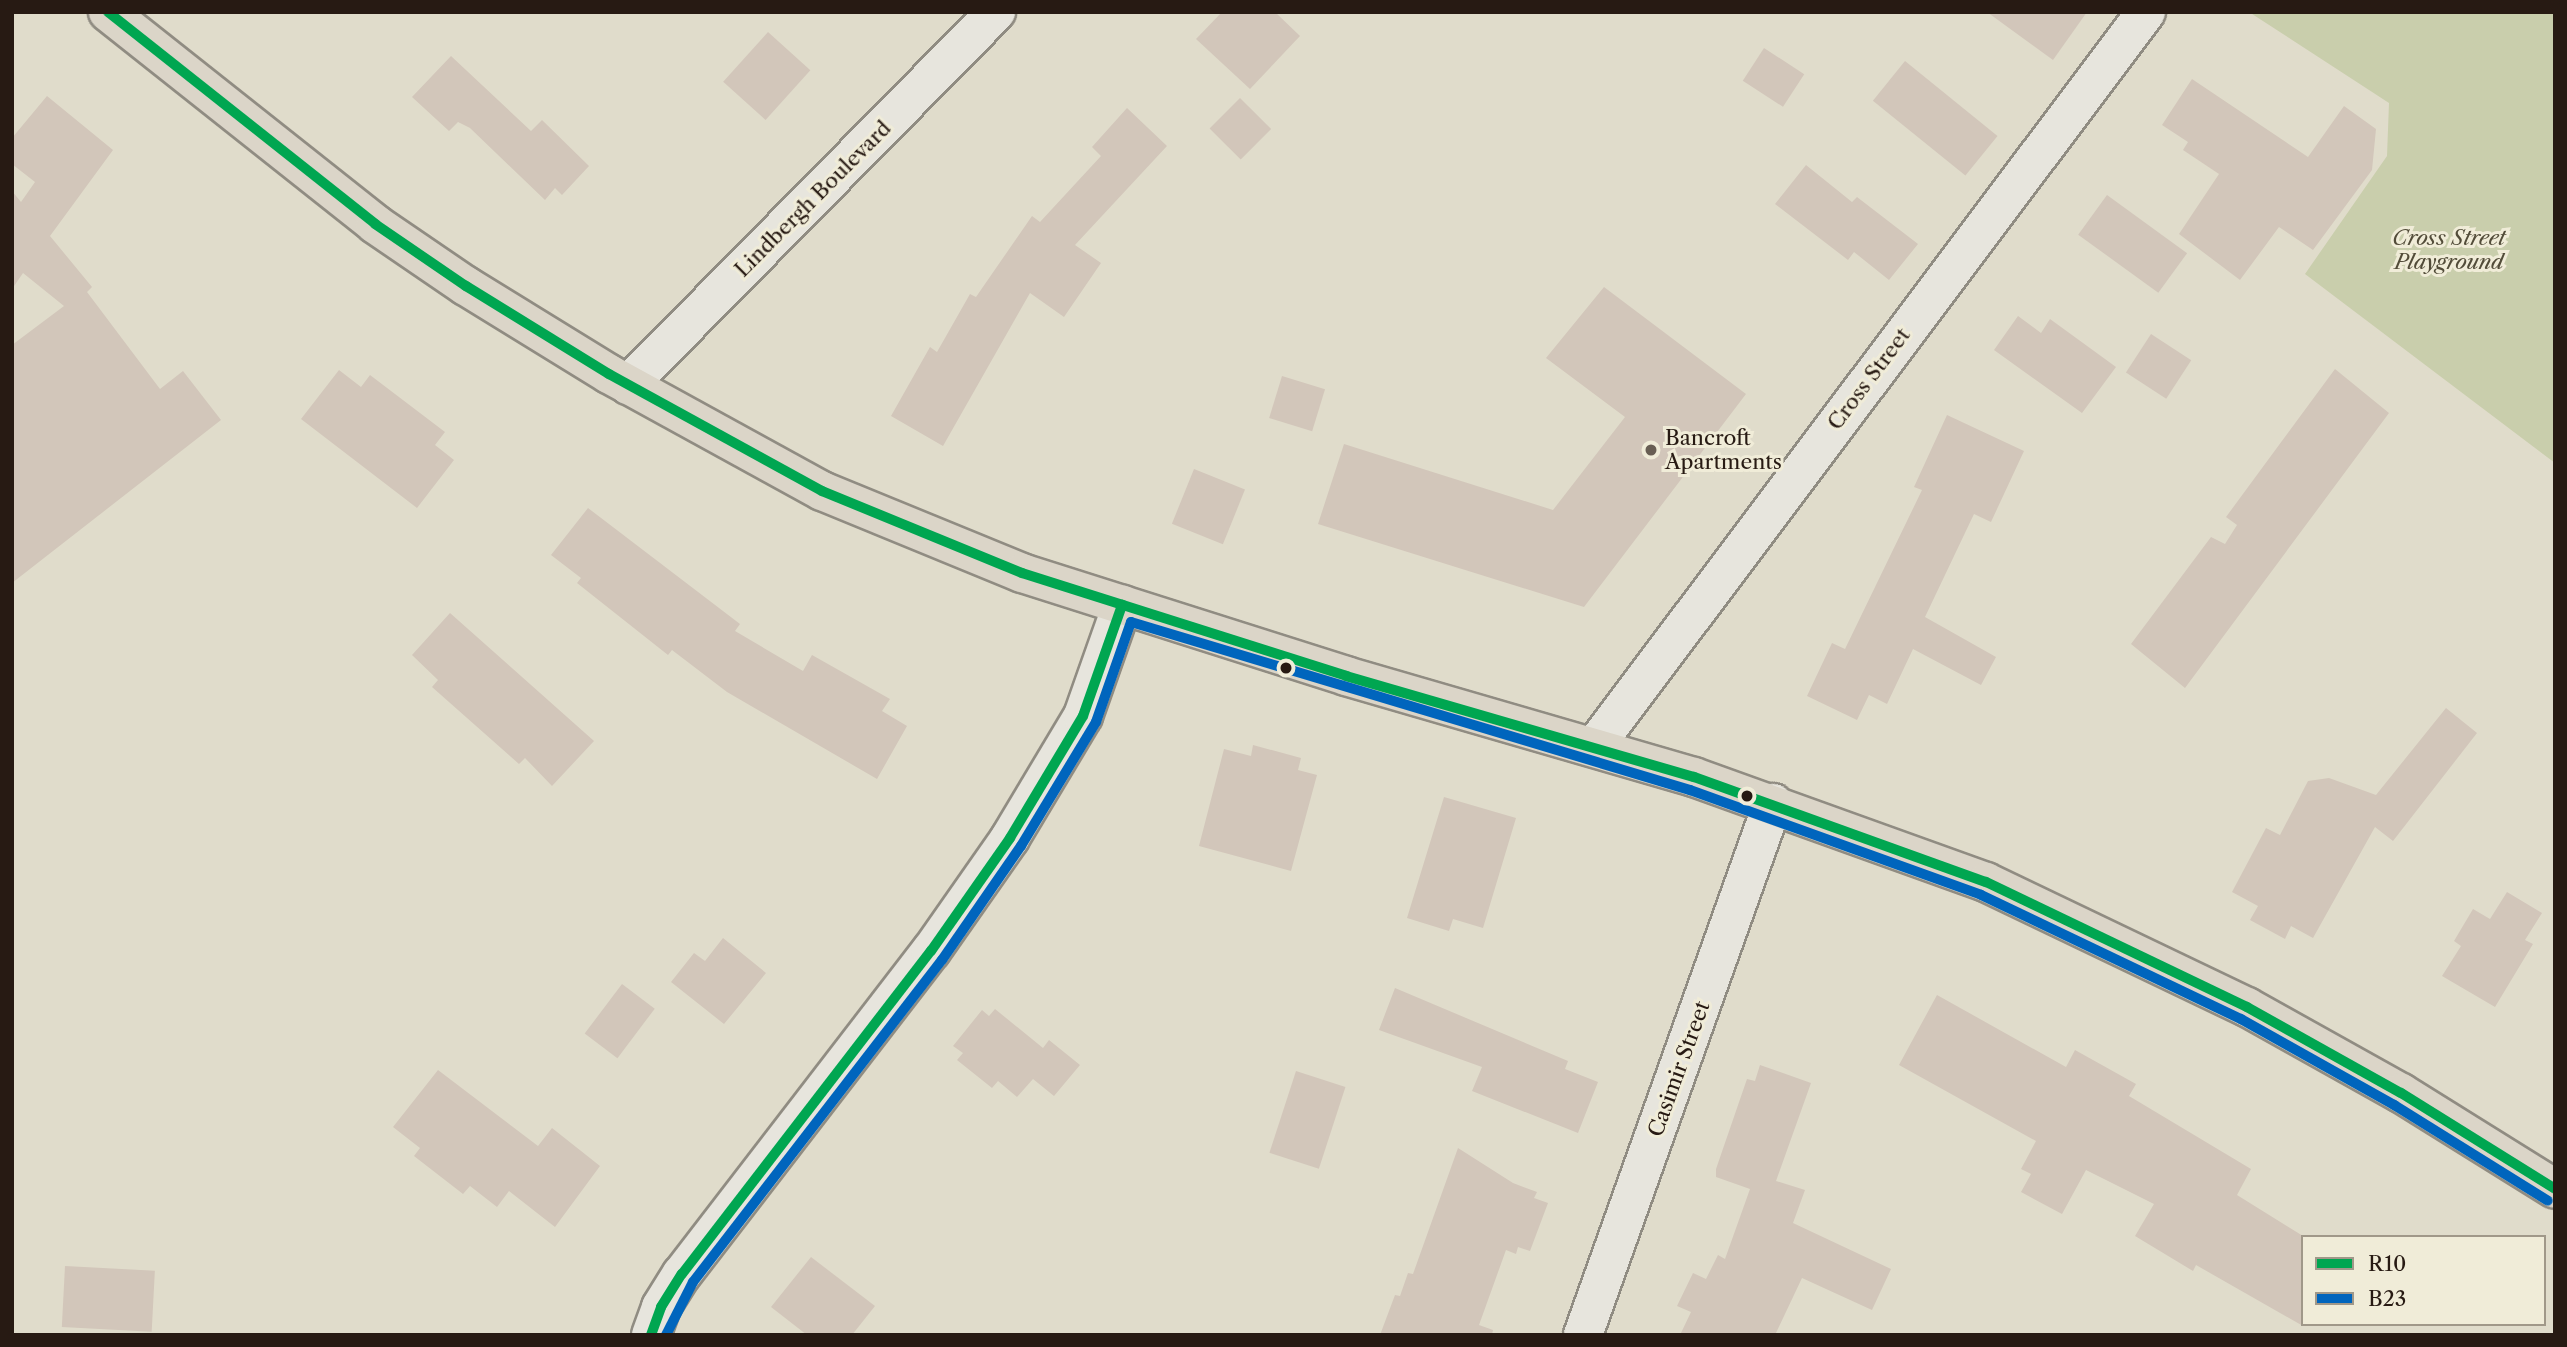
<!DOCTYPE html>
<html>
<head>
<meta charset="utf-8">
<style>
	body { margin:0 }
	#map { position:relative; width:2567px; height:1347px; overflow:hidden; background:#e0dccb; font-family:"Libre Caslon Text",serif }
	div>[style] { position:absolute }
	.green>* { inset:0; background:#c9ceac }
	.building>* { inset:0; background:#d2c6ba; transform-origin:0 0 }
	.roads { filter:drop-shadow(2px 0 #908c82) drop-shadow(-2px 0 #908c82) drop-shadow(0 2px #908c82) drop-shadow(0 -2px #908c82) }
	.street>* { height:38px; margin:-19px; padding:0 19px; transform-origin:19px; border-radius:19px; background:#e7e5dd }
	.secondary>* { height:38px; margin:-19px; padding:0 19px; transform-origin:19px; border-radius:19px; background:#e7e5dd }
	.primary>* { height:38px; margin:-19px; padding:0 19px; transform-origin:19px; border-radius:19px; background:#dbd5c8 }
	.bus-1>* { height:10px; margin:-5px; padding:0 5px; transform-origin:5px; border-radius:5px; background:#00a651 }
	.bus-2>* { height:10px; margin:-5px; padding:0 5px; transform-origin:5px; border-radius:5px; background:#0065bd }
	.dots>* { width:19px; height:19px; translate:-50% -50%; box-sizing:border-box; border:4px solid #f0ecd8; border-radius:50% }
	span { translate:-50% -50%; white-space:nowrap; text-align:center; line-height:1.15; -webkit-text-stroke:6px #f0ecd8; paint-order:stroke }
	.street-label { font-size:21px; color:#271a13 }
	.park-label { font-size:21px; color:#524c39; font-style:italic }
	.poi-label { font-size:21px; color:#271a13 }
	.left { translate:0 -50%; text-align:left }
	.frame { position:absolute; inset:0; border:14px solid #271a13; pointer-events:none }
	.legend { position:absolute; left:2301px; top:1235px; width:245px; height:91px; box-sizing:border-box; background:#f0ecd8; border:2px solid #a09889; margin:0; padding:9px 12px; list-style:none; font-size:21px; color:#271a13 }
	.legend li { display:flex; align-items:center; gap:14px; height:35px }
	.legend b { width:35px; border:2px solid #a09889 }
</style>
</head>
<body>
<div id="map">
	<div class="green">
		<div style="clip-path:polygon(2249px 12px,2555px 12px,2555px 463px,2305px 274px,2387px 156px,2389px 103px)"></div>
	</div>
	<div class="building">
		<div style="clip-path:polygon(1222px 12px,1275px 12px,1300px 36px,1250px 89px,1196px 39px)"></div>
		<div style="clip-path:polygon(1987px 12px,2087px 12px,2053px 60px)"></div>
		<div style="left:768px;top:32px;width:57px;height:67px;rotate:42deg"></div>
		<div style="left:1764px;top:48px;width:48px;height:39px;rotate:33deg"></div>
		<div style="clip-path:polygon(451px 56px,531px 131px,542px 120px,589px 166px,562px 195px,555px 188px,545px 200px,470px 128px,458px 122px,449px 131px,412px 97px)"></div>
		<div style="left:1905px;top:61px;width:119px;height:51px;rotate:39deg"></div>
		<div style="clip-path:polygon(2192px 79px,2308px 157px,2344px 106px,2376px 129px,2372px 170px,2313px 250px,2279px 227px,2240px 280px,2179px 234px,2219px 174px,2183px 150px,2188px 142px,2162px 125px)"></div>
		<div style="clip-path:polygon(47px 96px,113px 150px,50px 236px,92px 287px,87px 292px,160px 389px,183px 371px,221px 420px,12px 583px,12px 345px,64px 306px,23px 273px,12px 289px,12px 191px,21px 202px,35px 182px,12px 164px,12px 138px)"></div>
		<div style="left:1240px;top:98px;width:44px;height:43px;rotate:45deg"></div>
		<div style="clip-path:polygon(1127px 108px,1167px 146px,1075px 245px,1101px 263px,1064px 317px,1030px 293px,943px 446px,891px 416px,930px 347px,937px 352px,970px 294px,976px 297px,1032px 216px,1040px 222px,1101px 156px,1092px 147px)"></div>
		<div style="clip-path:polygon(1806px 165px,1852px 202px,1857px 197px,1918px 244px,1889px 280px,1854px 252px,1848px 260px,1775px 204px)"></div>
		<div style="left:2107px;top:195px;width:99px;height:49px;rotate:36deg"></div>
		<div style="clip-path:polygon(1604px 287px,1746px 394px,1584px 607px,1318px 524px,1344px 444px,1553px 510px,1625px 417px,1546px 358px)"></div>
		<div style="clip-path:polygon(2018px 316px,2041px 333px,2050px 319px,2116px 367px,2082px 413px,1994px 350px)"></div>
		<div style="left:2151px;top:334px;width:48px;height:46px;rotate:33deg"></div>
		<div style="clip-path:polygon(2335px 369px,2389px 413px,2185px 688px,2131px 644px,2211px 537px,2225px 544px,2237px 525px,2226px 517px)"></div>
		<div style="clip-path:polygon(339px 370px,361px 387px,370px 375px,445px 432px,435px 445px,454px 460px,417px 508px,301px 419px)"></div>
		<div style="left:1282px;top:376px;width:45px;height:44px;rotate:17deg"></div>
		<div style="clip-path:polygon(1947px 415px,2024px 451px,1991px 522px,1974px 514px,1925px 617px,1996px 657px,1981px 685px,1913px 649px,1887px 704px,1869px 695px,1857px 720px,1807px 696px,1832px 643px,1845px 649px,1922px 490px,1914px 487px)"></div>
		<div style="left:1194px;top:469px;width:55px;height:59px;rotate:22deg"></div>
		<div style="clip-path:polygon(588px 508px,740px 624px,735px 631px,803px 671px,812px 655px,890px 699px,882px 711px,907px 726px,877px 779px,727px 692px,672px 650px,668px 655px,577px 583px,581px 578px,551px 555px)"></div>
		<div style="clip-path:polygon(450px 613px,594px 741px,552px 786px,525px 758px,519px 764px,432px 687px,438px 680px,412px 655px)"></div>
		<div style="clip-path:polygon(2446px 708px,2477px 733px,2393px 841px,2375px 827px,2313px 938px,2291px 926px,2285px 939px,2250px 920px,2258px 906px,2232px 892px,2266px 828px,2280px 835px,2308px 781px,2329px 778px,2376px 795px)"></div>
		<div style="clip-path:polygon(1253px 745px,1301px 758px,1298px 770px,1317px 775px,1291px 871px,1199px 846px,1224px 749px,1251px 756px)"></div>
		<div style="clip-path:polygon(1444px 797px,1516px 818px,1483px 928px,1453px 919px,1449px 931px,1407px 918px)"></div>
		<div style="clip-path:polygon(2507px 892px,2542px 913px,2525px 940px,2533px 944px,2495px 1007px,2442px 976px,2461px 946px,2454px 941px,2473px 909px,2490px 919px)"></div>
		<div style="clip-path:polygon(723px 938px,766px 973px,724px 1024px,671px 982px,694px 953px,705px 961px)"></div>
		<div style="left:622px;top:984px;width:41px;height:62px;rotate:37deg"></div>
		<div style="clip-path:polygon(1395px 988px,1568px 1061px,1565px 1069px,1598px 1082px,1578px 1133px,1472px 1091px,1482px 1067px,1379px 1030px)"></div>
		<div style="clip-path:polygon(1937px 995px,2066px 1067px,2075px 1050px,2136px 1084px,2129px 1096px,2251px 1169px,2237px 1195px,2303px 1236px,2303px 1326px,2196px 1265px,2193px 1271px,2135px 1236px,2154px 1204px,2086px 1170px,2062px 1214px,2021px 1192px,2031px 1174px,2021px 1169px,2036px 1141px,1899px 1065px)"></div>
		<div style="clip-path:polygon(995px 1009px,1043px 1048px,1049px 1040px,1080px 1065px,1054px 1096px,1033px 1079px,1017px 1097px,998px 1081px,992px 1088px,957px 1060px,963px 1053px,953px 1046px,982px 1010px,989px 1016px)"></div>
		<div style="clip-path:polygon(1760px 1065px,1811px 1083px,1776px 1181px,1805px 1190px,1793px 1223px,1891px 1269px,1872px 1310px,1802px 1278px,1775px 1335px,1680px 1335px,1691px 1312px,1677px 1306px,1693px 1273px,1706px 1279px,1718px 1255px,1725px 1259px,1750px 1189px,1716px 1177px,1716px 1169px,1747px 1079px,1755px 1081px)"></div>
		<div style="clip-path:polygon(438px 1070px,538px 1146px,552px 1128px,600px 1166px,555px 1227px,509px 1191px,497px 1207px,470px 1186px,463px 1194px,414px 1156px,420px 1148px,393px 1127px)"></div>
		<div style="left:1296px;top:1071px;width:52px;height:86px;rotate:18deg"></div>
		<div style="clip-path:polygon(1458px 1148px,1513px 1183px,1537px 1192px,1534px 1198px,1548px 1203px,1530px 1251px,1518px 1247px,1516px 1254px,1506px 1250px,1479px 1325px,1493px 1330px,1492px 1335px,1380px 1335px,1395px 1295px,1400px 1296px,1408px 1273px,1413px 1274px)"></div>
		<div style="clip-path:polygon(811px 1257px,875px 1306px,852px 1335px,807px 1335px,771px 1307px)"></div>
		<div style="left:65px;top:1266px;width:90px;height:61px;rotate:3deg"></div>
	</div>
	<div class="roads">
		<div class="street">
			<div style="left:628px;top:385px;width:524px;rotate:-45.39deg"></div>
			<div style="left:1594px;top:747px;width:919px;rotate:-53.09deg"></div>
			<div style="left:1583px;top:1335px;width:565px;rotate:-70.35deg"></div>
		</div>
		<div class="secondary">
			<div style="left:651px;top:1335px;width:30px;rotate:-70deg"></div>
			<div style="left:661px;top:1307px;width:39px;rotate:-58deg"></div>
			<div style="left:682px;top:1274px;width:408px;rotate:-52.4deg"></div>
			<div style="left:931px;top:951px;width:138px;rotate:-55deg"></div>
			<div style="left:1010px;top:838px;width:142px;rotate:-59.1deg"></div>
			<div style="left:1083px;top:716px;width:118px;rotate:-70.6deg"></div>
		</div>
		<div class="primary">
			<div style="left:108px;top:12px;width:341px;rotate:38.4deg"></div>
			<div style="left:375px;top:224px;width:110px;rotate:34.3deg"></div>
			<div style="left:466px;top:286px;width:168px;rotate:31.6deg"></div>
			<div style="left:609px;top:374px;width:243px;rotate:28.8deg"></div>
			<div style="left:822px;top:491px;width:216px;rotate:22.3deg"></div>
			<div style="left:1022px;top:573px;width:340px;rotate:17.6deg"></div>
			<div style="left:1346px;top:676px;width:362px;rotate:16.2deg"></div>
			<div style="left:1694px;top:777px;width:310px;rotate:19.8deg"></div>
			<div style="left:1986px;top:882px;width:289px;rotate:25.6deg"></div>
			<div style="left:2247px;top:1007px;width:176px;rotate:29.2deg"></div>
			<div style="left:2401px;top:1093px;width:181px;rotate:31.9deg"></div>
		</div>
	</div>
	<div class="bus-1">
		<div style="left:108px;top:12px;width:341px;rotate:38.4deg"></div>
		<div style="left:375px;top:224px;width:110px;rotate:34.3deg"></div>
		<div style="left:466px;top:286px;width:168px;rotate:31.6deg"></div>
		<div style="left:609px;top:374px;width:243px;rotate:28.8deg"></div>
		<div style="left:822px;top:491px;width:216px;rotate:22.3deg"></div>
		<div style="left:1022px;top:573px;width:340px;rotate:17.6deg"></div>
		<div style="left:1346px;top:676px;width:362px;rotate:16.2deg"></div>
		<div style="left:1694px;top:777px;width:310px;rotate:19.8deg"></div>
		<div style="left:1986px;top:882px;width:289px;rotate:25.6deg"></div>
		<div style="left:2247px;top:1007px;width:176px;rotate:29.2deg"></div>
		<div style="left:2401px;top:1093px;width:181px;rotate:31.9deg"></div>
		<div style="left:651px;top:1335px;width:30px;rotate:-70deg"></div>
		<div style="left:661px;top:1307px;width:39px;rotate:-58deg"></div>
		<div style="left:682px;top:1274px;width:408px;rotate:-52.4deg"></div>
		<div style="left:931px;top:951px;width:138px;rotate:-55deg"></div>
		<div style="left:1010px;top:838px;width:142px;rotate:-59.1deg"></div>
		<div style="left:1083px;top:716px;width:118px;rotate:-70.6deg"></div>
	</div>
	<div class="bus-2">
		<div style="left:666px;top:1335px;width:59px;rotate:-63deg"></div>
		<div style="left:693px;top:1282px;width:407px;rotate:-52.3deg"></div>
		<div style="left:942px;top:960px;width:139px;rotate:-55.3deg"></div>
		<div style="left:1021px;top:846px;width:145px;rotate:-58.8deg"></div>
		<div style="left:1096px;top:722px;width:106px;rotate:-70.7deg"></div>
		<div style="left:1131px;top:622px;width:584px;rotate:16.73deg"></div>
		<div style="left:1690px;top:790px;width:309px;rotate:19.8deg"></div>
		<div style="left:1981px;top:895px;width:288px;rotate:25.5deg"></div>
		<div style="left:2241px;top:1019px;width:176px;rotate:29.3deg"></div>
		<div style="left:2394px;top:1105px;width:181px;rotate:31.9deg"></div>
	</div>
	<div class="dots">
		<div style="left:1651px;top:450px;background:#685e53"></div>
		<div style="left:1286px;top:668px;background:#271a13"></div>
		<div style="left:1747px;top:796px;background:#271a13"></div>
	</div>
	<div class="street-label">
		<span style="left:813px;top:199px;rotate:-45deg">Lindbergh Boulevard</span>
		<span style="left:1869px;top:379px;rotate:-53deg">Cross Street</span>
		<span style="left:1679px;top:1069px;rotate:-70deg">Casimir Street</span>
	</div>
	<div class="park-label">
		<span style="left:2449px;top:250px">Cross Street<br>Playground</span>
	</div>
	<div class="poi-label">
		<span class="left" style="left:1665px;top:450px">Bancroft<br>Apartments</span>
	</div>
	<div class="frame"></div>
	<ul class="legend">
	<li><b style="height:9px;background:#00a651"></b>R10</li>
	<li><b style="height:9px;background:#0065bd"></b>B23</li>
	</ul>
</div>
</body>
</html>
